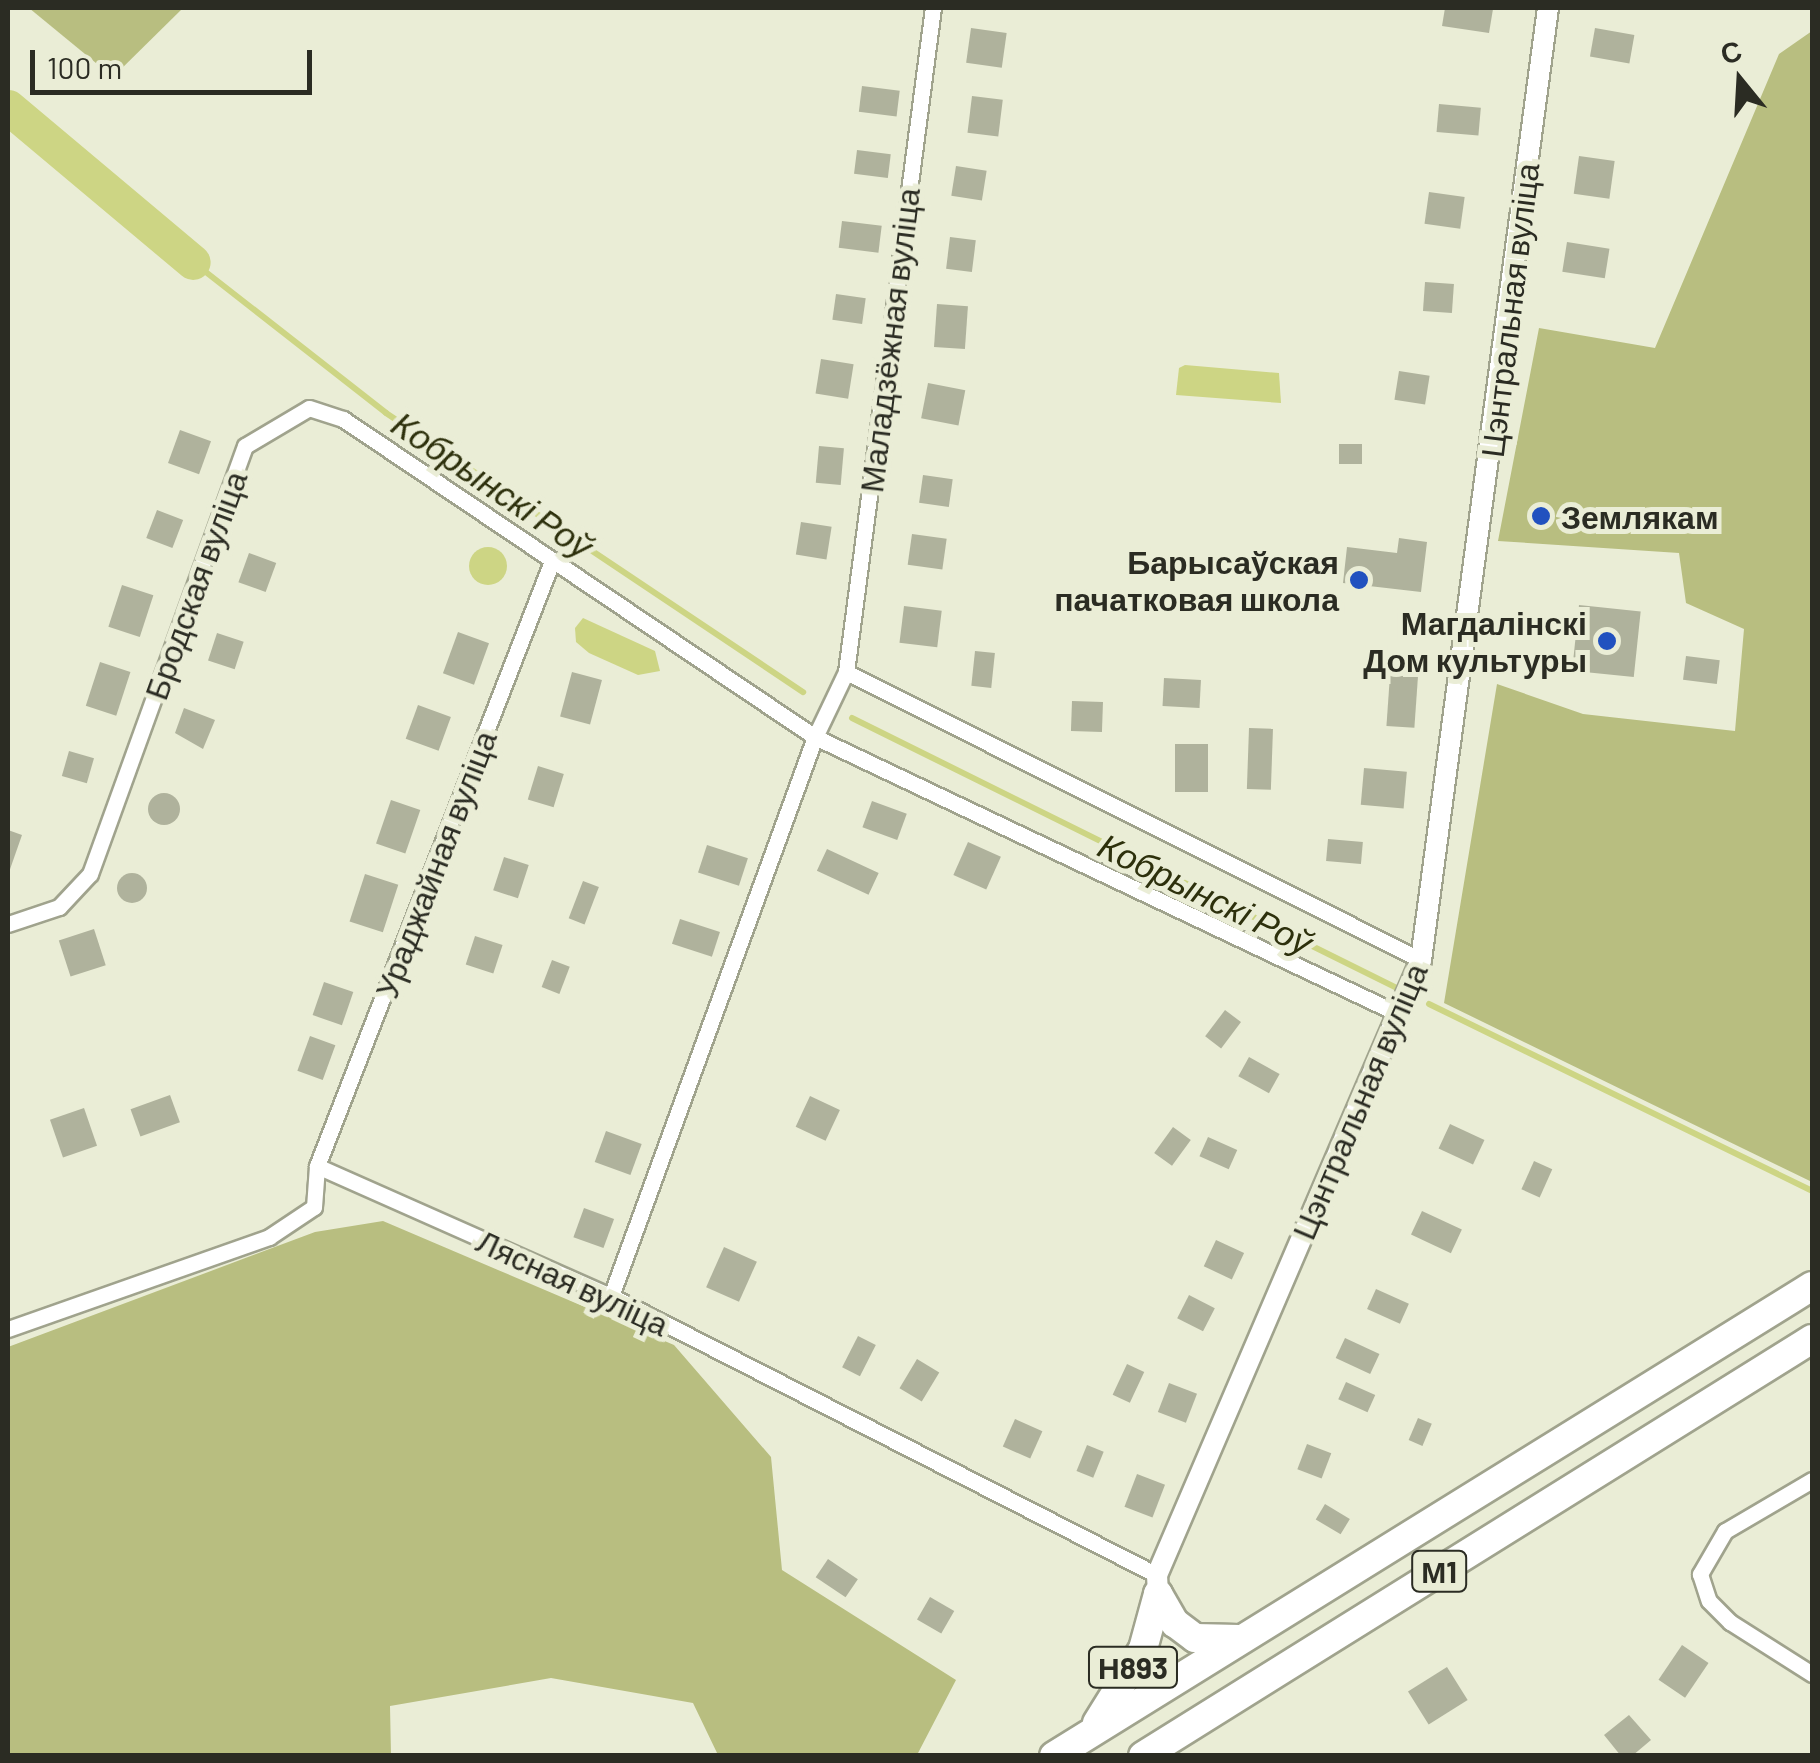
<!DOCTYPE html>
<html>
<head>
<meta charset="utf-8">
<style>
	body { margin:0 }
	#map { position:relative; width:1820px; height:1763px; overflow:hidden; background:#eaedd6; font-family:Barlow,sans-serif }
	div>[style] { position:absolute }
	.green>* { inset:0; background:#b8be80 }
	.water>* { inset:0; background:#cdd584 }
	.round { border-radius:50% }
	.stream>* { height:6px; margin:-3px; padding:0 3px; transform-origin:3px; border-radius:3px; background:#cdd584 }
	.river>* { height:35px; margin:-17.5px; padding:0 17.5px; transform-origin:17.5px; border-radius:17.5px; background:#cdd584 }
	.building>* { inset:0; background:#afb29c; transform-origin:0 0 }
	.roads { filter:drop-shadow(2px 0 #a0a38d) drop-shadow(-2px 0 #a0a38d) drop-shadow(0 2px #a0a38d) drop-shadow(0 -2px #a0a38d) }
	.street>* { height:15px; margin:-7.5px; padding:0 7.5px; transform-origin:7.5px; border-radius:7.5px; background:#fff }
	.secondary>* { height:20px; margin:-10px; padding:0 10px; transform-origin:10px; border-radius:10px; background:#fff }
	.highway>* { height:28px; margin:-14px; padding:0 14px; transform-origin:14px; border-radius:14px; background:#fff }
	.dots>* { width:28px; height:28px; translate:-50% -50%; box-sizing:border-box; border:5px solid #eaedd6; border-radius:50% }
	span { translate:-50% -50%; white-space:nowrap; text-align:center; line-height:1.15; -webkit-text-stroke:10px #eaedd6; paint-order:stroke }
	.shield-label span { padding:2px 8px; background:#eaedd6; border:2px solid; border-radius:8px; -webkit-text-stroke-width:0 }
	.shield-label { font-size:30px; color:#2b2c23; font-weight:700 }
	.street-label { font-size:32px; color:#2b2c23 }
	.poi-label { font-size:32px; color:#2b2c23; font-weight:700 }
	.left { translate:0 -50%; text-align:left }
	.right { translate:-100% -50%; text-align:right }
	.water-label { font-size:35px; color:#2d300c; font-style:italic }
	.frame { position:absolute; inset:0; border:10px solid #2b2c23; pointer-events:none }
	.north { position:absolute; left:1690px; top:30px; width:100px; height:100px; -webkit-text-stroke:8px #eaedd6; paint-order:stroke; rotate:342deg; font-size:28px; font-weight:700; line-height:40px; text-align:center; color:#2b2c23 }
	.north::after { content:''; display:block; margin:auto; width:35px; height:45px; background:#2b2c23; clip-path:polygon(50% 0,100% 100%,50% 72%,0 100%) }
	.scale { position:absolute; left:30px; top:50px; width:282px; height:45px; box-sizing:border-box; border:5px solid #2b2c23; border-top:0; padding-left:12px; font-size:30px; line-height:35px; white-space:nowrap; color:#2b2c23; -webkit-text-stroke:8px #eaedd6; paint-order:stroke }
</style>
</head>
<body>
<div id="map">
	<div class="green">
		<div style="clip-path:polygon(29px 8px,183px 8px,113px 77px)"></div>
		<div style="clip-path:polygon(1812px 31px,1812px 1182px,1444px 1003px,1497px 684px,1583px 714px,1735px 731px,1744px 629px,1686px 603px,1679px 553px,1498px 541px,1539px 328px,1655px 348px,1779px 54px)"></div>
		<div style="clip-path:polygon(383px 1221px,674px 1345px,771px 1457px,782px 1570px,956px 1680px,917px 1755px,718px 1755px,693px 1703px,551px 1678px,390px 1706px,391px 1755px,8px 1755px,8px 1347px,315px 1232px)"></div>
	</div>
	<div class="water">
		<div style="clip-path:polygon(1185px 365px,1279px 373px,1281px 403px,1176px 395px,1179px 368px)"></div>
		<div class="round" style="left:469px;top:547px;width:38px;height:38px"></div>
		<div style="clip-path:polygon(583px 618px,655px 651px,660px 671px,638px 675px,589px 653px,576px 642px,575px 628px)"></div>
	</div>
	<div class="stream">
		<div style="left:193px;top:262px;width:245px;rotate:38deg"></div>
		<div style="left:386px;top:413px;width:502px;rotate:33.79deg"></div>
		<div style="left:852px;top:718px;width:610px;rotate:26.36deg"></div>
		<div style="left:1429px;top:1004px;width:426px;rotate:26deg"></div>
	</div>
	<div class="river">
		<div style="left:8px;top:107px;width:241px;rotate:40deg"></div>
	</div>
	<div class="building">
		<div style="clip-path:polygon(1445px 8px,1493px 9px,1489px 33px,1442px 26px)"></div>
		<div style="left:971px;top:28px;width:36px;height:35px;rotate:8deg"></div>
		<div style="left:1595px;top:28px;width:40px;height:29px;rotate:10deg"></div>
		<div style="left:862px;top:86px;width:38px;height:26px;rotate:7deg"></div>
		<div style="left:972px;top:96px;width:31px;height:37px;rotate:7deg"></div>
		<div style="left:1439px;top:104px;width:42px;height:28px;rotate:5deg"></div>
		<div style="left:857px;top:150px;width:34px;height:24px;rotate:7deg"></div>
		<div style="left:1579px;top:156px;width:36px;height:38px;rotate:8deg"></div>
		<div style="left:956px;top:166px;width:31px;height:30px;rotate:9deg"></div>
		<div style="left:1429px;top:192px;width:36px;height:32px;rotate:8deg"></div>
		<div style="left:842px;top:221px;width:40px;height:27px;rotate:7deg"></div>
		<div style="left:950px;top:237px;width:26px;height:32px;rotate:7deg"></div>
		<div style="left:1567px;top:242px;width:43px;height:30px;rotate:9deg"></div>
		<div style="left:1425px;top:282px;width:29px;height:29px;rotate:4deg"></div>
		<div style="left:836px;top:294px;width:30px;height:26px;rotate:8deg"></div>
		<div style="left:937px;top:304px;width:31px;height:43px;rotate:4deg"></div>
		<div style="left:821px;top:359px;width:33px;height:35px;rotate:9deg"></div>
		<div style="left:1399px;top:371px;width:31px;height:29px;rotate:9deg"></div>
		<div style="left:928px;top:383px;width:38px;height:36px;rotate:11deg"></div>
		<div style="left:180px;top:430px;width:33px;height:35px;rotate:20deg"></div>
		<div style="left:1339px;top:444px;width:23px;height:20px"></div>
		<div style="left:819px;top:446px;width:25px;height:37px;rotate:5deg"></div>
		<div style="left:923px;top:475px;width:30px;height:28px;rotate:8deg"></div>
		<div style="left:157px;top:510px;width:28px;height:30px;rotate:21deg"></div>
		<div style="left:801px;top:522px;width:31px;height:33px;rotate:9deg"></div>
		<div style="left:912px;top:534px;width:35px;height:31px;rotate:8deg"></div>
		<div style="clip-path:polygon(1399px 538px,1427px 542px,1421px 592px,1343px 583px,1347px 547px,1397px 553px)"></div>
		<div style="left:249px;top:553px;width:29px;height:31px;rotate:20deg"></div>
		<div style="left:122px;top:585px;width:33px;height:44px;rotate:18deg"></div>
		<div style="left:1579px;top:605px;width:62px;height:66px;rotate:6deg"></div>
		<div style="left:904px;top:606px;width:38px;height:37px;rotate:7deg"></div>
		<div style="left:458px;top:632px;width:33px;height:44px;rotate:20deg"></div>
		<div style="left:217px;top:633px;width:28px;height:29px;rotate:18deg"></div>
		<div style="left:975px;top:651px;width:20px;height:35px;rotate:6deg"></div>
		<div style="left:1686px;top:656px;width:34px;height:24px;rotate:7deg"></div>
		<div style="left:100px;top:662px;width:32px;height:46px;rotate:18deg"></div>
		<div style="left:572px;top:672px;width:31px;height:46px;rotate:15deg"></div>
		<div style="left:1390px;top:675px;width:28px;height:51px;rotate:4deg"></div>
		<div style="left:1164px;top:678px;width:37px;height:28px;rotate:3deg"></div>
		<div style="left:1072px;top:701px;width:31px;height:30px;rotate:2deg"></div>
		<div style="left:418px;top:705px;width:35px;height:36px;rotate:20deg"></div>
		<div style="clip-path:polygon(184px 708px,215px 720px,203px 749px,175px 733px)"></div>
		<div style="left:1249px;top:728px;width:24px;height:61px;rotate:2deg"></div>
		<div style="left:1175px;top:744px;width:33px;height:48px"></div>
		<div style="left:69px;top:751px;width:26px;height:26px;rotate:16deg"></div>
		<div style="left:538px;top:766px;width:27px;height:35px;rotate:17deg"></div>
		<div style="left:1364px;top:768px;width:43px;height:37px;rotate:5deg"></div>
		<div class="round" style="left:148px;top:793px;width:32px;height:32px"></div>
		<div style="left:391px;top:800px;width:31px;height:46px;rotate:19deg"></div>
		<div style="left:872px;top:801px;width:37px;height:28px;rotate:20deg"></div>
		<div style="clip-path:polygon(8px 830px,22px 835px,8px 875px)"></div>
		<div style="left:1328px;top:839px;width:35px;height:22px;rotate:5deg"></div>
		<div style="left:968px;top:842px;width:36px;height:36px;rotate:24deg"></div>
		<div style="left:707px;top:845px;width:43px;height:29px;rotate:18deg"></div>
		<div style="left:827px;top:849px;width:57px;height:24px;rotate:25deg"></div>
		<div style="left:504px;top:857px;width:26px;height:35px;rotate:18deg"></div>
		<div class="round" style="left:117px;top:873px;width:30px;height:30px"></div>
		<div style="left:365px;top:874px;width:35px;height:50px;rotate:18deg"></div>
		<div style="left:583px;top:881px;width:17px;height:40px;rotate:21deg"></div>
		<div style="left:680px;top:919px;width:42px;height:26px;rotate:18deg"></div>
		<div style="left:94px;top:929px;width:38px;height:37px;rotate:72deg"></div>
		<div style="left:475px;top:936px;width:29px;height:30px;rotate:18deg"></div>
		<div style="left:552px;top:960px;width:19px;height:29px;rotate:21deg"></div>
		<div style="left:324px;top:982px;width:31px;height:35px;rotate:19deg"></div>
		<div style="left:1225px;top:1010px;width:20px;height:33px;rotate:37deg"></div>
		<div style="left:310px;top:1036px;width:27px;height:37px;rotate:20deg"></div>
		<div style="left:1249px;top:1057px;width:35px;height:22px;rotate:29deg"></div>
		<div style="left:170px;top:1095px;width:29px;height:42px;rotate:70deg"></div>
		<div style="left:810px;top:1096px;width:33px;height:34px;rotate:25deg"></div>
		<div style="left:84px;top:1108px;width:40px;height:36px;rotate:71deg"></div>
		<div style="left:1450px;top:1124px;width:38px;height:27px;rotate:25deg"></div>
		<div style="left:1173px;top:1127px;width:22px;height:32px;rotate:36deg"></div>
		<div style="left:606px;top:1131px;width:38px;height:33px;rotate:20deg"></div>
		<div style="left:1208px;top:1137px;width:32px;height:21px;rotate:24deg"></div>
		<div style="left:1534px;top:1161px;width:20px;height:31px;rotate:24deg"></div>
		<div style="left:584px;top:1208px;width:32px;height:31px;rotate:20deg"></div>
		<div style="left:1422px;top:1211px;width:44px;height:26px;rotate:25deg"></div>
		<div style="left:1216px;top:1240px;width:31px;height:29px;rotate:25deg"></div>
		<div style="left:724px;top:1247px;width:36px;height:44px;rotate:24deg"></div>
		<div style="left:1376px;top:1289px;width:36px;height:22px;rotate:24deg"></div>
		<div style="left:1189px;top:1295px;width:29px;height:26px;rotate:27deg"></div>
		<div style="left:858px;top:1336px;width:20px;height:35px;rotate:27deg"></div>
		<div style="left:1345px;top:1338px;width:38px;height:22px;rotate:25deg"></div>
		<div style="left:917px;top:1359px;width:26px;height:34px;rotate:31deg"></div>
		<div style="left:1127px;top:1364px;width:19px;height:34px;rotate:25deg"></div>
		<div style="left:1346px;top:1382px;width:32px;height:19px;rotate:24deg"></div>
		<div style="left:1169px;top:1383px;width:30px;height:31px;rotate:21deg"></div>
		<div style="left:1418px;top:1418px;width:15px;height:24px;rotate:23deg"></div>
		<div style="left:1015px;top:1419px;width:30px;height:30px;rotate:24deg"></div>
		<div style="left:1307px;top:1444px;width:26px;height:27px;rotate:21deg"></div>
		<div style="left:1087px;top:1445px;width:18px;height:28px;rotate:22deg"></div>
		<div style="left:1137px;top:1474px;width:30px;height:35px;rotate:21deg"></div>
		<div style="left:1325px;top:1504px;width:29px;height:18px;rotate:31deg"></div>
		<div style="left:828px;top:1559px;width:36px;height:22px;rotate:34deg"></div>
		<div style="left:930px;top:1597px;width:28px;height:26px;rotate:30deg"></div>
		<div style="left:1682px;top:1645px;width:32px;height:42px;rotate:34deg"></div>
		<div style="left:1447px;top:1667px;width:39px;height:46px;rotate:58deg"></div>
		<div style="clip-path:polygon(1629px 1715px,1651px 1740px,1632px 1756px,1621px 1756px,1604px 1735px)"></div>
	</div>
	<div class="roads">
		<div class="street">
			<div style="left:846px;top:672px;width:643px;rotate:26.6deg"></div>
			<div style="left:8px;top:924px;width:54px;rotate:-18.4deg"></div>
			<div style="left:59px;top:907px;width:45px;rotate:-46.8deg"></div>
			<div style="left:90px;top:874px;width:455px;rotate:-70.1deg"></div>
			<div style="left:245px;top:446px;width:74px;rotate:-30.7deg"></div>
			<div style="left:309px;top:408px;width:36px;rotate:18deg"></div>
			<div style="left:343px;top:419px;width:569px;rotate:33.97deg"></div>
			<div style="left:815px;top:737px;width:646px;rotate:25.38deg"></div>
			<div style="left:317px;top:1166px;width:649px;rotate:-68.77deg"></div>
			<div style="left:611px;top:1296px;width:595px;rotate:-69.95deg"></div>
			<div style="left:815px;top:737px;width:72px;rotate:-64.5deg"></div>
			<div style="left:846px;top:672px;width:670px;rotate:-82.54deg"></div>
			<div style="left:8px;top:1329px;width:277px;rotate:-19.4deg"></div>
			<div style="left:269px;top:1237px;width:54px;rotate:-33.7deg"></div>
			<div style="left:314px;top:1207px;width:41px;rotate:-85.8deg"></div>
			<div style="left:317px;top:1166px;width:321px;rotate:23.9deg"></div>
			<div style="left:611px;top:1296px;width:613px;rotate:27.07deg"></div>
			<div style="left:1812px;top:1480px;width:101px;rotate:149.6deg"></div>
			<div style="left:1725px;top:1531px;width:50px;rotate:120.2deg"></div>
			<div style="left:1700px;top:1574px;width:28px;rotate:72deg"></div>
			<div style="left:1709px;top:1601px;width:30px;rotate:45deg"></div>
			<div style="left:1730px;top:1622px;width:97px;rotate:32.4deg"></div>
		</div>
		<div class="secondary">
			<div style="left:1158px;top:1594px;width:19px;rotate:-93deg"></div>
			<div style="left:1157px;top:1575px;width:669px;rotate:-66.77deg"></div>
			<div style="left:1421px;top:960px;width:960px;rotate:-82.4deg"></div>
		</div>
		<div class="highway">
			<div style="left:1158px;top:1594px;width:34px;rotate:60deg"></div>
			<div style="left:1175px;top:1623px;width:25px;rotate:37deg"></div>
			<div style="left:1195px;top:1638px;width:44px;rotate:1.3deg"></div>
			<div style="left:1097px;top:1723px;width:87px;rotate:-58.1deg"></div>
			<div style="left:1143px;top:1649px;width:57px;rotate:-74.7deg"></div>
			<div style="left:1054px;top:1756px;width:892px;rotate:-31.8deg"></div>
			<div style="left:1143px;top:1756px;width:788px;rotate:-31.94deg"></div>
		</div>
	</div>
	<div class="dots">
		<div style="left:1541px;top:516px;background:#2151bf"></div>
		<div style="left:1359px;top:580px;background:#2151bf"></div>
		<div style="left:1607px;top:641px;background:#2151bf"></div>
	</div>
	<div class="shield-label">
		<span style="left:1439px;top:1571px">М1</span>
		<span style="left:1133px;top:1667px">Н893</span>
	</div>
	<div class="street-label">
		<span style="left:1509px;top:310px;rotate:-83deg">Цэнтральная вуліца</span>
		<span style="left:889px;top:340px;rotate:-83deg">Маладзёжная вуліца</span>
		<span style="left:195px;top:585px;rotate:-70deg">Бродская вуліца</span>
		<span style="left:435px;top:864px;rotate:-69deg">Ураджайная вуліца</span>
		<span style="left:1359px;top:1101px;rotate:-67deg">Цэнтральная вуліца</span>
		<span style="left:573px;top:1282px;rotate:25deg">Лясная вуліца</span>
	</div>
	<div class="poi-label">
		<span class="left" style="left:1561px;top:516px">Землякам</span>
		<span class="right" style="left:1339px;top:580px">Барысаўская<br>пачатковая школа</span>
		<span class="right" style="left:1587px;top:641px">Магдалінскі<br>Дом культуры</span>
	</div>
	<div class="water-label">
		<span style="left:493px;top:484px;rotate:34deg">Кобрынскі Роў</span>
		<span style="left:1206px;top:893px;rotate:26deg">Кобрынскі Роў</span>
	</div>
	<div class="frame"></div>
	<div class="north">С</div>
	<div class="scale">100 m</div>
</div>
</body>
</html>
